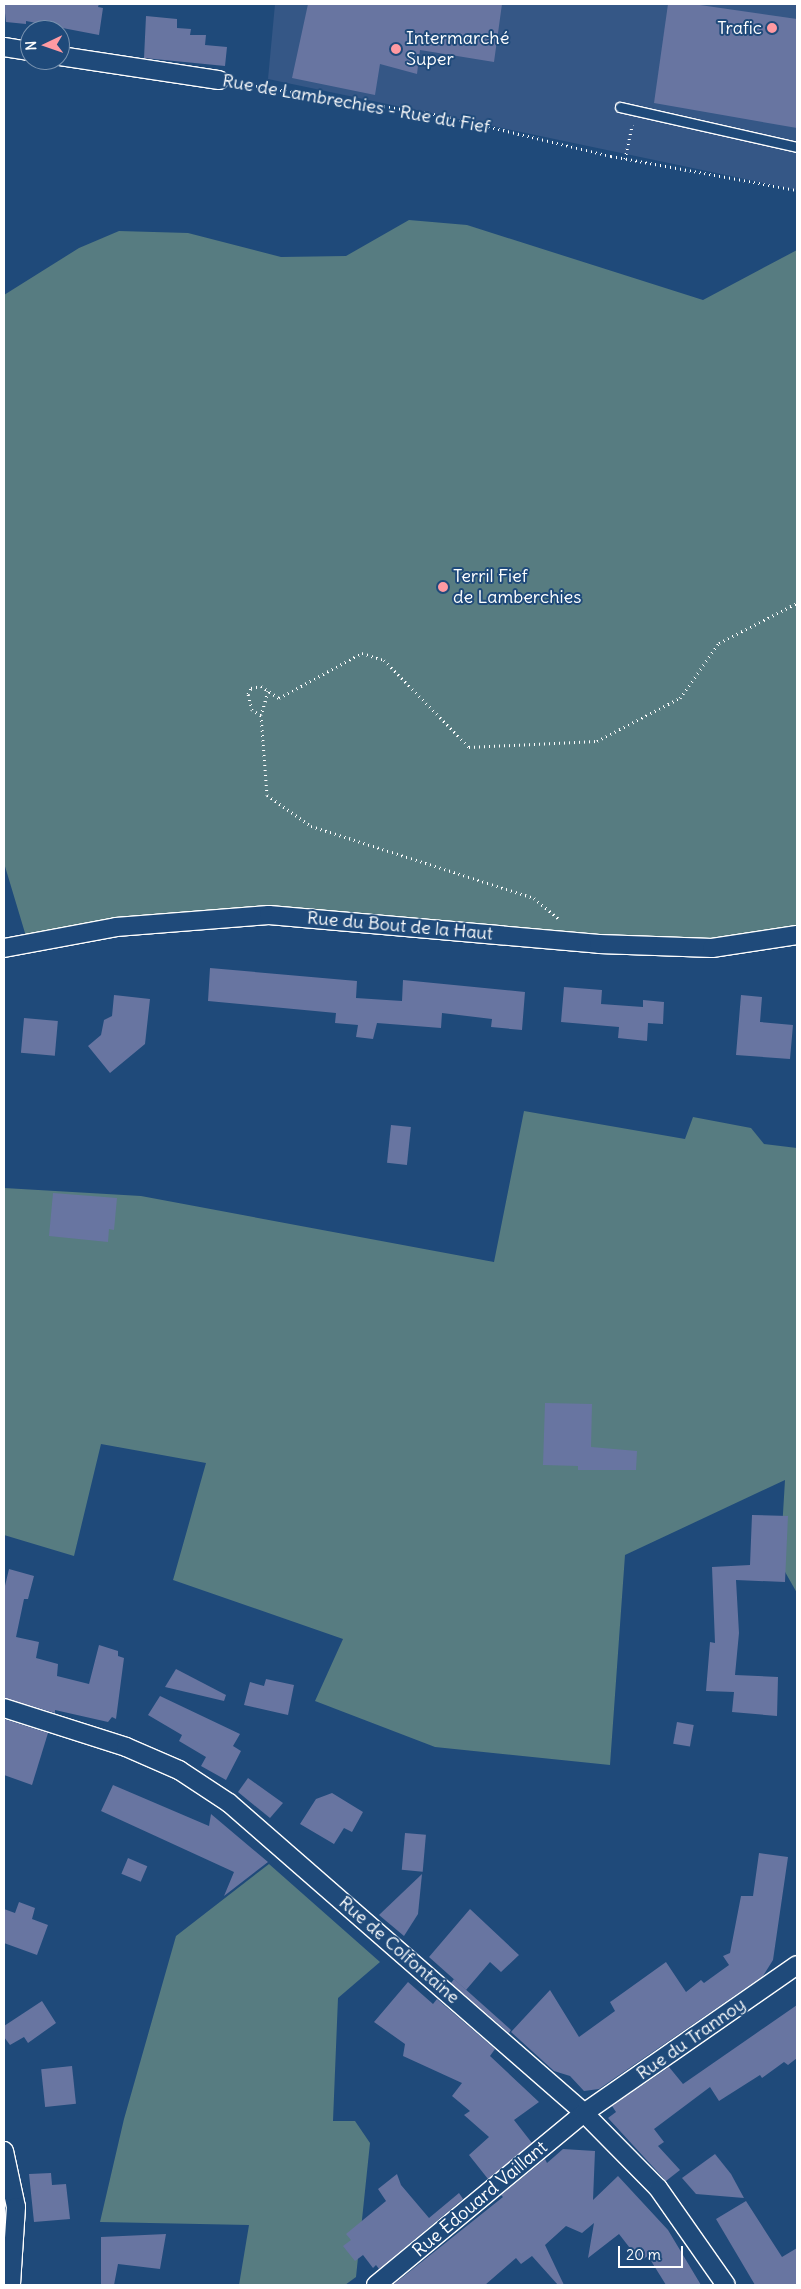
<!DOCTYPE html>
<html>
<head>
<meta charset="utf-8">
<style>
	body { margin:0 }
	#map { position:relative; width:801px; height:2289px; overflow:hidden; background:#1f4a7a; font-family:Delius,sans-serif }
	div>[style] { position:absolute }
	.built>* { inset:0; background:#355786 }
	.green>* { inset:0; background:#577c81 }
	.building>* { inset:0; background:#6875a1; transform-origin:0 0 }
	.path>* { height:3px; margin-top:-1.5px; transform-origin:0; background:repeating-linear-gradient(90deg,#fff 0 1px,transparent 0 5px) }
	.roads { filter:drop-shadow(1px 0 #fff) drop-shadow(-1px 0 #fff) drop-shadow(0 1px #fff) drop-shadow(0 -1px #fff) }
	.lane>* { height:9px; margin:-4.5px; padding:0 4.5px; transform-origin:4.5px; border-radius:4.5px; background:#1f4a7a }
	.street>* { height:18px; margin:-9px; padding:0 9px; transform-origin:9px; border-radius:9px; background:#1f4a7a }
	.dots>* { width:14px; height:14px; translate:-50% -50%; box-sizing:border-box; border:2px solid #1f4a7a; border-radius:50% }
	span { translate:-50% -50%; white-space:nowrap; text-align:center; line-height:1.15; -webkit-text-stroke:4px #1f4a7a; paint-order:stroke }
	.poi-label { font-size:18px; color:#fff }
	.right { translate:-100% -50%; text-align:right }
	.left { translate:0 -50%; text-align:left }
	.street-label { font-size:18px; color:#fff }
	.frame { position:absolute; inset:0; border:5px solid #fff; pointer-events:none }
	.north { position:absolute; left:20px; top:20px; width:50px; height:50px; box-sizing:border-box; background:#1f4a7a; border:1px solid #7992af; border-radius:50%; rotate:267deg; font-size:14px; font-weight:700; line-height:20px; text-align:center; color:#fff }
	.north::after { content:''; display:block; margin:auto; width:18px; height:22px; background:#ff9aa2; clip-path:polygon(50% 0,100% 100%,50% 72%,0 100%) }
	.scale { position:absolute; left:618px; top:2246px; width:65px; height:22px; box-sizing:border-box; border:2px solid #fff; border-top:0; padding-left:6px; font-size:15px; line-height:18px; white-space:nowrap; color:#fff; -webkit-text-stroke:4px #1f4a7a; paint-order:stroke }
</style>
</head>
<body>
<div id="map">
	<div class="built">
		<div style="clip-path:polygon(275px 4px,797px 4px,797px 190px,268px 79px)"></div>
	</div>
	<div class="green">
		<div style="clip-path:polygon(409px 220px,467px 225px,703px 300px,797px 250px,797px 935px,712px 948px,269px 915px,28px 943px,4px 863px,4px 295px,79px 248px,119px 231px,188px 233px,281px 257px,346px 256px)"></div>
		<div style="clip-path:polygon(524px 1111px,685px 1139px,693px 1117px,751px 1128px,764px 1144px,797px 1148px,797px 1593px,780px 1563px,785px 1480px,625px 1555px,610px 1765px,435px 1747px,315px 1701px,343px 1639px,173px 1580px,206px 1463px,101px 1444px,74px 1556px,4px 1535px,4px 1188px,141px 1196px,494px 1262px)"></div>
		<div style="clip-path:polygon(269px 1864px,380px 1962px,338px 1998px,333px 2121px,355px 2121px,370px 2143px,356px 2277px,345px 2285px,239px 2285px,249px 2225px,100px 2222px,124px 2119px,176px 1936px)"></div>
	</div>
	<div class="building">
		<div style="clip-path:polygon(4px 4px,99px 4px,98px 7px,103px 8px,99px 35px,26px 21px,26px 24px,6px 22px)"></div>
		<div style="clip-path:polygon(308px 4px,502px 4px,494px 62px,420px 50px,417px 74px,380px 64px,375px 95px,292px 78px)"></div>
		<div style="clip-path:polygon(668px 4px,693px 4px,797px 19px,797px 128px,654px 103px)"></div>
		<div style="clip-path:polygon(146px 16px,177px 19px,177px 28px,191px 29px,190px 35px,206px 35px,205px 45px,227px 47px,225px 66px,144px 58px)"></div>
		<div style="clip-path:polygon(210px 968px,357px 981px,356px 998px,402px 1001px,403px 980px,525px 992px,522px 1030px,491px 1027px,492px 1019px,442px 1013px,441px 1028px,377px 1023px,373px 1039px,356px 1037px,358px 1025px,335px 1023px,336px 1013px,208px 1001px)"></div>
		<div style="clip-path:polygon(564px 987px,602px 990px,601px 1004px,643px 1007px,643px 1000px,664px 1002px,663px 1024px,648px 1023px,647px 1041px,618px 1038px,619px 1027px,561px 1022px)"></div>
		<div style="clip-path:polygon(114px 995px,150px 999px,145px 1044px,110px 1073px,88px 1046px,101px 1035px,104px 1020px,112px 1016px)"></div>
		<div style="clip-path:polygon(741px 995px,762px 997px,760px 1022px,793px 1025px,790px 1059px,736px 1055px)"></div>
		<div style="left:24px;top:1018px;width:34px;height:35px;rotate:5deg"></div>
		<div style="left:391px;top:1125px;width:20px;height:38px;rotate:6deg"></div>
		<div style="clip-path:polygon(53px 1193px,117px 1198px,114px 1230px,109px 1229px,108px 1242px,49px 1236px)"></div>
		<div style="clip-path:polygon(545px 1403px,592px 1404px,591px 1447px,637px 1451px,636px 1470px,578px 1470px,578px 1466px,543px 1465px)"></div>
		<div style="clip-path:polygon(752px 1515px,788px 1516px,785px 1582px,736px 1580px,739px 1633px,735px 1675px,778px 1677px,777px 1716px,732px 1712px,734px 1692px,706px 1691px,710px 1642px,715px 1643px,712px 1567px,750px 1565px)"></div>
		<div style="clip-path:polygon(9px 1569px,34px 1576px,28px 1599px,24px 1599px,16px 1637px,39px 1642px,36px 1658px,58px 1664px,57px 1676px,89px 1684px,99px 1645px,118px 1651px,118px 1656px,124px 1658px,116px 1719px,112px 1717px,108px 1722px,55px 1710px,55px 1713px,4px 1698px,4px 1590px)"></div>
		<div style="clip-path:polygon(176px 1669px,226px 1695px,224px 1701px,165px 1687px)"></div>
		<div style="clip-path:polygon(266px 1679px,294px 1685px,288px 1715px,244px 1705px,250px 1682px,264px 1686px)"></div>
		<div style="clip-path:polygon(160px 1696px,240px 1734px,233px 1746px,241px 1751px,226px 1780px,201px 1766px,206px 1757px,179px 1741px,182px 1735px,148px 1715px)"></div>
		<div style="clip-path:polygon(4px 1719px,48px 1733px,32px 1785px,4px 1775px)"></div>
		<div style="left:677px;top:1722px;width:17px;height:22px;rotate:10deg"></div>
		<div style="clip-path:polygon(248px 1778px,283px 1803px,270px 1818px,238px 1792px)"></div>
		<div style="clip-path:polygon(113px 1785px,209px 1826px,211px 1814px,268px 1862px,224px 1896px,234px 1872px,101px 1811px)"></div>
		<div style="clip-path:polygon(332px 1793px,363px 1812px,352px 1832px,344px 1828px,334px 1844px,300px 1824px,316px 1799px)"></div>
		<div style="left:405px;top:1833px;width:21px;height:37px;rotate:5deg"></div>
		<div style="clip-path:polygon(759px 1853px,788px 1857px,773px 1960px,763px 1976px,599px 2089px,584px 2091px,570px 2076px,554px 2071px,511px 2032px,550px 1990px,579px 2037px,615px 2011px,610px 2002px,613px 2000px,666px 1962px,686px 1992px,701px 1980px,704px 1983px,729px 1965px,723px 1956px,730px 1953px,741px 1896px,753px 1896px)"></div>
		<div style="left:128px;top:1858px;width:21px;height:17px;rotate:23deg"></div>
		<div style="clip-path:polygon(422px 1874px,418px 1914px,404px 1936px,379px 1915px)"></div>
		<div style="clip-path:polygon(19px 1902px,35px 1908px,32px 1919px,48px 1925px,37px 1955px,4px 1943px,4px 1909px,15px 1913px)"></div>
		<div style="clip-path:polygon(470px 1909px,519px 1955px,501px 1972px,490px 1962px,466px 1990px,429px 1957px)"></div>
		<div style="clip-path:polygon(454px 1979px,511px 2030px,509px 2033px,451px 1983px)"></div>
		<div style="clip-path:polygon(408px 1982px,433px 2004px,437px 1999px,495px 2049px,490px 2056px,539px 2102px,514px 2120px,532px 2143px,488px 2179px,469px 2155px,489px 2137px,464px 2115px,470px 2111px,452px 2096px,462px 2083px,403px 2056px,405px 2044px,374px 2022px)"></div>
		<div style="clip-path:polygon(42px 2001px,56px 2023px,28px 2043px,24px 2037px,10px 2045px,4px 2037px,4px 2026px)"></div>
		<div style="clip-path:polygon(797px 2005px,797px 2058px,788px 2065px,784px 2062px,762px 2078px,760px 2075px,719px 2101px,710px 2087px,654px 2129px,664px 2142px,658px 2146px,680px 2170px,666px 2181px,608px 2118px,616px 2112px,612px 2106px,669px 2067px,683px 2084px)"></div>
		<div style="left:72px;top:2066px;width:38px;height:31px;rotate:84deg"></div>
		<div style="clip-path:polygon(563px 2149px,595px 2151px,593px 2200px,618px 2176px,668px 2230px,701px 2285px,666px 2285px,648px 2256px,640px 2261px,619px 2234px,588px 2258px,594px 2223px,582px 2233px,566px 2226px,545px 2245px,564px 2285px,558px 2285px,532px 2256px,521px 2264px,516px 2258px,485px 2285px,394px 2284px,503px 2197px,501px 2195px,545px 2159px,547px 2163px)"></div>
		<div style="clip-path:polygon(715px 2154px,731px 2174px,744px 2198px,696px 2194px,682px 2178px)"></div>
		<div style="clip-path:polygon(51px 2173px,52px 2185px,66px 2184px,70px 2219px,34px 2222px,29px 2174px)"></div>
		<div style="clip-path:polygon(397px 2174px,401px 2185px,429px 2218px,459px 2193px,463px 2199px,379px 2269px,376px 2265px,373px 2268px,363px 2255px,355px 2261px,343px 2246px,351px 2240px,346px 2234px,386px 2201px,378px 2189px)"></div>
		<div style="clip-path:polygon(746px 2201px,782px 2257px,797px 2248px,797px 2285px,755px 2285px,716px 2219px)"></div>
		<div style="clip-path:polygon(166px 2234px,160px 2269px,118px 2264px,114px 2285px,101px 2285px,101px 2237px)"></div>
	</div>
	<div class="path">
		<div style="left:236px;top:83px;width:206px;rotate:8.9deg"></div>
		<div style="left:440px;top:115px;width:176px;rotate:13.5deg"></div>
		<div style="left:611px;top:156px;width:189px;rotate:10.4deg"></div>
		<div style="left:625px;top:159px;width:35px;rotate:-78deg"></div>
		<div style="left:268px;top:691px;width:25px;rotate:106deg"></div>
		<div style="left:261px;top:715px;width:80px;rotate:85.7deg"></div>
		<div style="left:267px;top:795px;width:54px;rotate:35.2deg"></div>
		<div style="left:311px;top:826px;width:234px;rotate:17.9deg"></div>
		<div style="left:534px;top:898px;width:34px;rotate:40deg"></div>
		<div style="left:261px;top:715px;width:10px;rotate:-151deg"></div>
		<div style="left:252px;top:710px;width:16px;rotate:-104deg"></div>
		<div style="left:248px;top:694px;width:7px;rotate:-63deg"></div>
		<div style="left:251px;top:688px;width:10px;rotate:-11deg"></div>
		<div style="left:261px;top:686px;width:22px;rotate:34deg"></div>
		<div style="left:279px;top:698px;width:94px;rotate:-28.5deg"></div>
		<div style="left:362px;top:653px;width:23px;rotate:18deg"></div>
		<div style="left:384px;top:660px;width:122px;rotate:45.7deg"></div>
		<div style="left:469px;top:747px;width:128px;rotate:-2.7deg"></div>
		<div style="left:597px;top:741px;width:93px;rotate:-27.4deg"></div>
		<div style="left:680px;top:698px;width:67px;rotate:-54.7deg"></div>
		<div style="left:719px;top:643px;width:88px;rotate:-27.1deg"></div>
	</div>
	<div class="roads">
		<div class="lane">
			<div style="left:620px;top:107px;width:181px;rotate:12.7deg"></div>
		</div>
		<div class="street">
			<div style="left:4px;top:47px;width:26px;rotate:9deg"></div>
			<div style="left:60px;top:56px;width:161px;rotate:8.6deg"></div>
			<div style="left:4px;top:948px;width:114px;rotate:-10.6deg"></div>
			<div style="left:116px;top:927px;width:153px;rotate:-4.5deg"></div>
			<div style="left:269px;top:915px;width:331px;rotate:5deg"></div>
			<div style="left:599px;top:944px;width:113px;rotate:2deg"></div>
			<div style="left:712px;top:948px;width:86px;rotate:-8.7deg"></div>
			<div style="left:4px;top:1708px;width:128px;rotate:17.7deg"></div>
			<div style="left:126px;top:1747px;width:58px;rotate:23.5deg"></div>
			<div style="left:179px;top:1770px;width:60px;rotate:33.4deg"></div>
			<div style="left:229px;top:1803px;width:471px;rotate:41.1deg"></div>
			<div style="left:584px;top:2113px;width:105px;rotate:45.4deg"></div>
			<div style="left:658px;top:2188px;width:118px;rotate:55deg"></div>
			<div style="left:4px;top:2151px;width:57px;rotate:77.9deg"></div>
			<div style="left:16px;top:2207px;width:78px;rotate:93.7deg"></div>
			<div style="left:376px;top:2285px;width:270px;rotate:-39.6deg"></div>
			<div style="left:584px;top:2113px;width:259px;rotate:-34.8deg"></div>
		</div>
	</div>
	<div class="dots">
		<div style="left:772px;top:28px;background:#ff9aa2"></div>
		<div style="left:396px;top:49px;background:#ff9aa2"></div>
		<div style="left:443px;top:587px;background:#ff9aa2"></div>
	</div>
	<div class="poi-label">
		<span class="right" style="left:762px;top:28px">Trafic</span>
		<span class="left" style="left:406px;top:49px">Intermarché<br>Super</span>
		<span class="left" style="left:453px;top:587px">Terril Fief<br>de Lamberchies</span>
	</div>
	<div class="street-label">
		<span style="left:356px;top:104px;rotate:10deg">Rue de Lambrechies - Rue du Fief</span>
		<span style="left:400px;top:926px;rotate:5deg">Rue du Bout de la Haut</span>
		<span style="left:399px;top:1950px;rotate:41deg">Rue de Colfontaine</span>
		<span style="left:691px;top:2039px;rotate:-35deg">Rue du Trannoy</span>
		<span style="left:480px;top:2199px;rotate:-40deg">Rue Edouard Vaillant</span>
	</div>
	<div class="frame"></div>
	<div class="north">N</div>
	<div class="scale">20 m</div>
</div>
</body>
</html>
